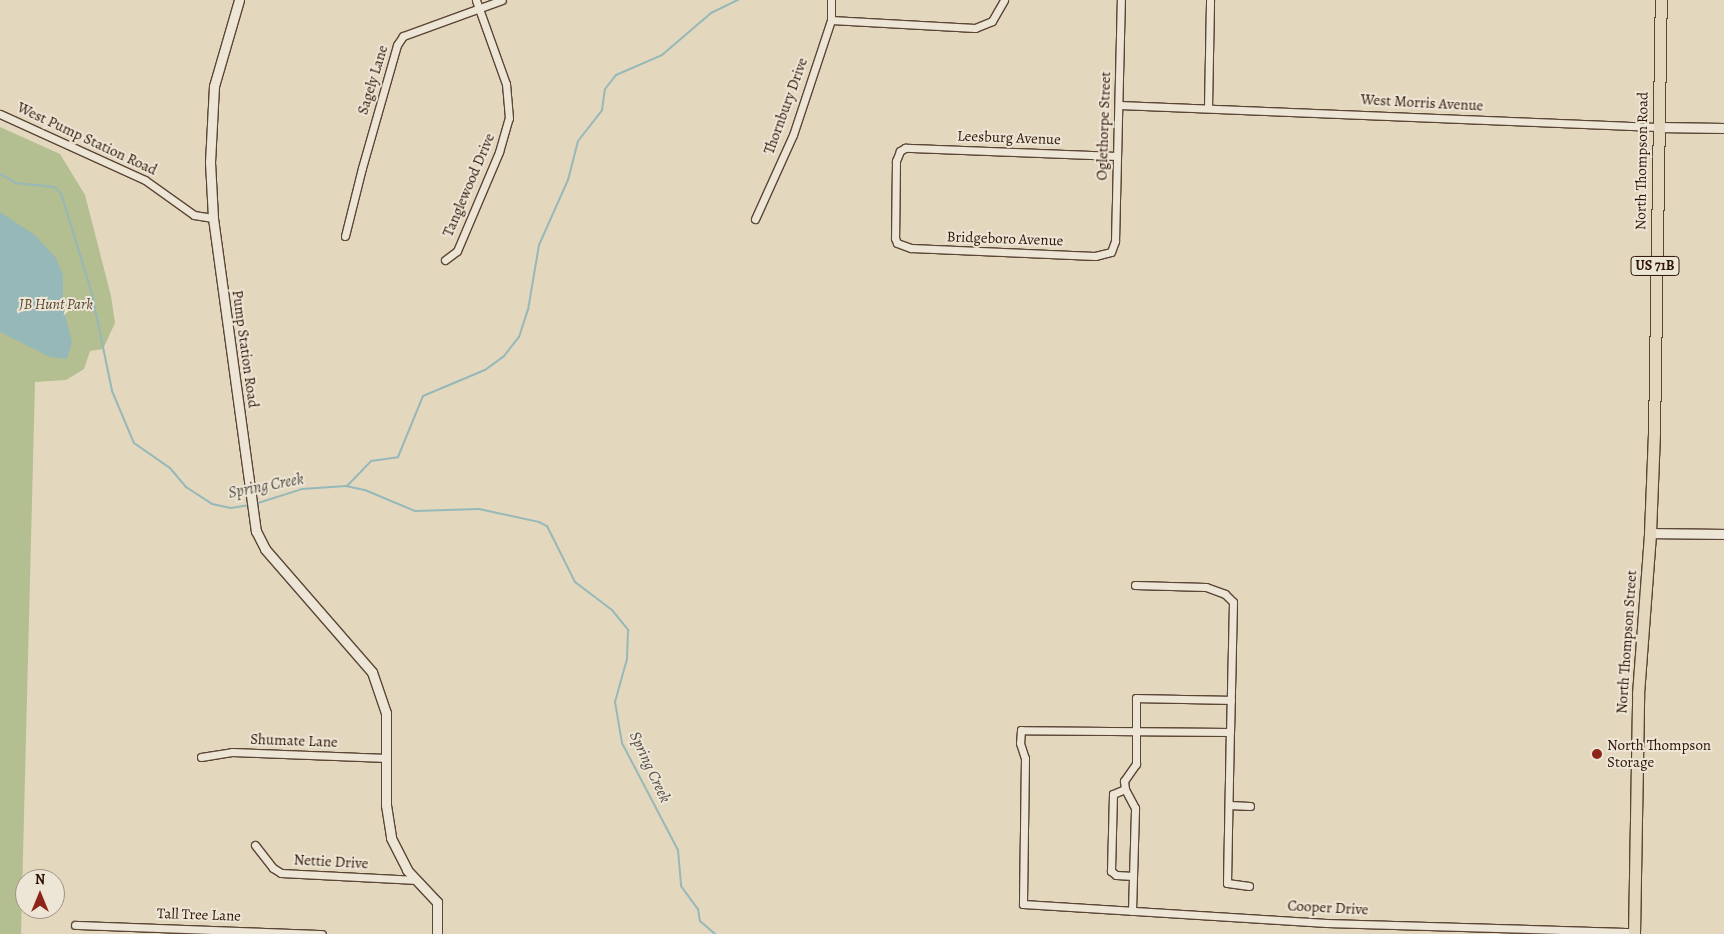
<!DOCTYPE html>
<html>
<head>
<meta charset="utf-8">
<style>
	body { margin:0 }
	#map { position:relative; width:1724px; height:934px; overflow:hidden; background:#e3d7be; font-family:Alegreya,serif }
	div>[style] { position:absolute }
	.green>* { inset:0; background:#b3be91 }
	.water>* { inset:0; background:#97b8b9 }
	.stream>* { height:2px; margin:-1px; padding:0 1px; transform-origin:1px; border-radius:1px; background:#97b8b9 }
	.roads { filter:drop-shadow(1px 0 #5b4535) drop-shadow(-1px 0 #5b4535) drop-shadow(0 1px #5b4535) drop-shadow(0 -1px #5b4535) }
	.minor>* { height:7px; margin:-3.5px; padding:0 3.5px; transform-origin:3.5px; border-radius:3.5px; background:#ede5d5 }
	.tertiary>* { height:9px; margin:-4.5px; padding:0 4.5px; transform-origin:4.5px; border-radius:4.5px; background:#ede5d5 }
	.primary>* { height:11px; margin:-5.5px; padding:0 5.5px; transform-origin:5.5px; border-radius:5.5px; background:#e3d7be }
	.dots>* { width:14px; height:14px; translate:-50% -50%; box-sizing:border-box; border:2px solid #ede5d5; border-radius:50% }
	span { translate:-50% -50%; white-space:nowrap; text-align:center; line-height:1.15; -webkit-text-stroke:4px #ede5d5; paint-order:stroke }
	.shield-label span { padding:1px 4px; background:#ede5d5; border:1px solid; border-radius:4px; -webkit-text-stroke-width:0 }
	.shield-label { font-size:14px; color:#2e1407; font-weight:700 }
	.street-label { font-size:15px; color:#2e1407 }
	.park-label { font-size:15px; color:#564730; font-style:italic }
	.poi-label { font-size:15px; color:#2e1407 }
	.left { translate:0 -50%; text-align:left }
	.water-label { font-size:16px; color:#534d45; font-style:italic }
	.north { position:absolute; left:15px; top:869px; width:50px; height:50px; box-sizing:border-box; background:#ede5d5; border:1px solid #a19183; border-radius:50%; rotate:0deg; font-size:14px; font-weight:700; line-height:20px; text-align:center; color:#2e1407 }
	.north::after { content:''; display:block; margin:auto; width:18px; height:22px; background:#8f2418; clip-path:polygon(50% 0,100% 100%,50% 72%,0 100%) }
</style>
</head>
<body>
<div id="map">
	<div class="green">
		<div style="clip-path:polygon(0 127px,60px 154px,85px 195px,111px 296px,115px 323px,103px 349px,90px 351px,84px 369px,66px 380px,35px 382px,21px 934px,0 934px)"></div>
	</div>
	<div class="water">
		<div style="clip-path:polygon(0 212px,35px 235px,56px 258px,63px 275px,63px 307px,72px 342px,67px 359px,50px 357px,0 332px)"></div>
	</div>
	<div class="stream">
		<div style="left:0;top:174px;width:18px;rotate:29deg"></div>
		<div style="left:16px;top:183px;width:38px;rotate:6deg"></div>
		<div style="left:54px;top:187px;width:9px;rotate:41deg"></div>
		<div style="left:61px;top:193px;width:106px;rotate:72.9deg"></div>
		<div style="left:92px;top:294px;width:99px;rotate:78.3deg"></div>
		<div style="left:112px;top:391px;width:56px;rotate:67.1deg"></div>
		<div style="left:134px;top:443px;width:44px;rotate:34.8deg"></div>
		<div style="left:170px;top:468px;width:25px;rotate:50deg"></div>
		<div style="left:186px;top:487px;width:31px;rotate:33deg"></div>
		<div style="left:212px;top:504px;width:19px;rotate:12deg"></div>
		<div style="left:231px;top:508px;width:19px;rotate:-9deg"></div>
		<div style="left:347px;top:486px;width:35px;rotate:-46deg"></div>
		<div style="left:371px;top:461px;width:27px;rotate:-8deg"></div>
		<div style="left:398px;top:457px;width:66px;rotate:-67.7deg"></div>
		<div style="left:423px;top:396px;width:67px;rotate:-22.8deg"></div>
		<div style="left:485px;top:370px;width:24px;rotate:-36deg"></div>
		<div style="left:504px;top:356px;width:24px;rotate:-52deg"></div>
		<div style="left:519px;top:337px;width:28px;rotate:-72deg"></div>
		<div style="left:528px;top:310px;width:66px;rotate:-80.4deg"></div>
		<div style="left:539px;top:245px;width:71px;rotate:-66deg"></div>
		<div style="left:568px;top:180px;width:40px;rotate:-75.6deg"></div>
		<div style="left:578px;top:141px;width:39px;rotate:-52deg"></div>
		<div style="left:602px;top:110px;width:21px;rotate:-82deg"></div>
		<div style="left:605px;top:89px;width:18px;rotate:-52deg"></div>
		<div style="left:616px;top:75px;width:50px;rotate:-23.5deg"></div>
		<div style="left:662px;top:55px;width:65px;rotate:-40.6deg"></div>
		<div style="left:711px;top:13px;width:30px;rotate:-26deg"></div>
		<div style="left:255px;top:504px;width:49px;rotate:-17.7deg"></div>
		<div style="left:302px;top:489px;width:44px;rotate:-3.9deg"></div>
		<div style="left:346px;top:486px;width:19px;rotate:12deg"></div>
		<div style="left:365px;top:490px;width:54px;rotate:22.8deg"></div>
		<div style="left:415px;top:511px;width:64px;rotate:-1.8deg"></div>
		<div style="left:479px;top:509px;width:61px;rotate:12.2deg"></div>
		<div style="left:539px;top:522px;width:9px;rotate:27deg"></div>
		<div style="left:547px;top:526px;width:63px;rotate:63.4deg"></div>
		<div style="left:575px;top:582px;width:46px;rotate:37.1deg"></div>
		<div style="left:612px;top:610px;width:26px;rotate:51deg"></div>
		<div style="left:628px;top:630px;width:29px;rotate:92deg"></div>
		<div style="left:627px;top:659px;width:45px;rotate:105.6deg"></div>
		<div style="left:615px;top:702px;width:42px;rotate:80.3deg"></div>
		<div style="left:622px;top:743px;width:121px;rotate:62.4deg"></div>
		<div style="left:678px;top:850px;width:36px;rotate:85deg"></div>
		<div style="left:681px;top:886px;width:29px;rotate:54deg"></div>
		<div style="left:698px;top:909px;width:12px;rotate:81deg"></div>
		<div style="left:700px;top:921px;width:20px;rotate:41deg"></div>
	</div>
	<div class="roads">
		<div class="minor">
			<div style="left:831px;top:20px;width:144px;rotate:3.2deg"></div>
			<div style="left:975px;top:28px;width:18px;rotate:-22deg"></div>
			<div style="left:992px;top:21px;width:24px;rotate:-60deg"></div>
			<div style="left:1119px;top:105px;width:539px;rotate:2.34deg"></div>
			<div style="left:1208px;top:107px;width:107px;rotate:-88.9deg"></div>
			<div style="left:0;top:114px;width:159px;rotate:24.5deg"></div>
			<div style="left:145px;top:180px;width:60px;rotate:35.5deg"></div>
			<div style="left:194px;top:215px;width:19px;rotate:9deg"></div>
			<div style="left:1117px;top:156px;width:212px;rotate:-177.8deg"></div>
			<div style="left:905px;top:148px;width:6px;rotate:149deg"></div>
			<div style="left:900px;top:151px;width:11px;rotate:112deg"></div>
			<div style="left:896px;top:161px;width:77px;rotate:90.7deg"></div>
			<div style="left:895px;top:238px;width:5px;rotate:68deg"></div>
			<div style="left:897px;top:243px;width:15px;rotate:20deg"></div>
			<div style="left:911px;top:248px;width:184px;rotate:2.5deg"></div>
			<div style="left:1095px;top:256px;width:16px;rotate:-14deg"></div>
			<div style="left:1111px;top:252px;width:12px;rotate:-70deg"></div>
			<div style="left:1115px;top:241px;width:241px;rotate:-88.6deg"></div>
			<div style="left:755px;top:219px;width:92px;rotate:-65.7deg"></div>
			<div style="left:793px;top:135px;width:121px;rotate:-71.7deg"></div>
			<div style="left:831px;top:20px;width:20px;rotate:-90deg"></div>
			<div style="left:345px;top:236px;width:70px;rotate:-76deg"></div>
			<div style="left:362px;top:168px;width:128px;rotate:-74.1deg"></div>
			<div style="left:397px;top:45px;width:11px;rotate:-56deg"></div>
			<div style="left:403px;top:36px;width:105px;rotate:-20deg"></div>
			<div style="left:445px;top:260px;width:15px;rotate:-37deg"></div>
			<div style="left:457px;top:251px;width:108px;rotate:-67deg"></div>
			<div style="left:499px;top:152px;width:35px;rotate:-74deg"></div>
			<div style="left:509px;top:118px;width:34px;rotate:-95deg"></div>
			<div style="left:506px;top:84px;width:89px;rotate:-109.7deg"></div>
			<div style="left:1135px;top:585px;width:71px;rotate:1.6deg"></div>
			<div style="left:1206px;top:587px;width:20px;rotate:20deg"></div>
			<div style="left:1225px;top:594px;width:11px;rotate:45deg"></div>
			<div style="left:1233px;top:602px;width:130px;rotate:91.3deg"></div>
			<div style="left:201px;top:757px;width:31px;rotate:-9deg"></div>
			<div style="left:232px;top:752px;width:155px;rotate:2.2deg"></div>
			<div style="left:1125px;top:789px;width:13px;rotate:157deg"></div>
			<div style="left:1113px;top:794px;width:77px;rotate:91.5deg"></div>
			<div style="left:1111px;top:871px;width:6px;rotate:39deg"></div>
			<div style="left:1116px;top:875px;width:17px;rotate:3deg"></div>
			<div style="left:1229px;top:805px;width:21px;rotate:3deg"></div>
			<div style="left:255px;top:845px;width:29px;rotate:52deg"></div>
			<div style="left:273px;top:868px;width:9px;rotate:32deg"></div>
			<div style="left:281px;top:873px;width:136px;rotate:2.9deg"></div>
			<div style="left:1249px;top:886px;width:22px;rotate:-172deg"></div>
			<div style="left:1227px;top:883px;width:151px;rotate:-88.9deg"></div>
			<div style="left:1230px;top:732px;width:209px;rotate:-179.5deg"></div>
			<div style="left:1021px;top:730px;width:13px;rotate:94deg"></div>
			<div style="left:1020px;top:743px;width:16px;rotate:72deg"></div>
			<div style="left:1025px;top:758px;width:146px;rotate:90.8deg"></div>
			<div style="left:1023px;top:904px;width:304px;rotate:3.6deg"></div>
			<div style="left:1326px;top:923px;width:308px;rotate:1.7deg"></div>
			<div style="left:1132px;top:911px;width:103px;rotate:-88.3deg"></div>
			<div style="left:1135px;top:808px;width:21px;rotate:-118deg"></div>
			<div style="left:1125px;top:789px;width:8px;rotate:-97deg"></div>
			<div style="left:1124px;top:781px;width:21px;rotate:-55deg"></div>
			<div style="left:1136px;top:764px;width:66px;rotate:-90deg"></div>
			<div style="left:1136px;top:698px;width:95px;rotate:1.2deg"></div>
			<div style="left:75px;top:925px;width:247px;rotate:2.1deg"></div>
		</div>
		<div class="tertiary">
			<div style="left:239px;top:0;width:90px;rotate:106.2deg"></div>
			<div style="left:214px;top:86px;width:76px;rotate:93deg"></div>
			<div style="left:210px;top:162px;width:56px;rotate:86.9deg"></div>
			<div style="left:213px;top:218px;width:316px;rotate:82.2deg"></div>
			<div style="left:256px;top:531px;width:20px;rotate:63deg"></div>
			<div style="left:265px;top:549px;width:163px;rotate:49deg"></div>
			<div style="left:372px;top:672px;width:43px;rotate:71.1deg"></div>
			<div style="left:386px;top:713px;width:92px;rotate:90deg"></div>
			<div style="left:386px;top:805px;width:33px;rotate:81deg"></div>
			<div style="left:391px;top:838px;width:36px;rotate:63deg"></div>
			<div style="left:407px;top:870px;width:44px;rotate:46.8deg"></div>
			<div style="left:437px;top:902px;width:32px;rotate:90deg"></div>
			<div style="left:1658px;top:127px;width:66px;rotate:0.9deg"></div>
			<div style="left:1650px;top:533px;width:74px;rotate:0.8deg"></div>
		</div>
		<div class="primary">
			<div style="left:1634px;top:934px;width:240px;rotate:-89deg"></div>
			<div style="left:1638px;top:694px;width:161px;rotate:-85.7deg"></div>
			<div style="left:1650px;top:533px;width:100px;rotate:-87.7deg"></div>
			<div style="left:1654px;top:433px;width:433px;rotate:-89.1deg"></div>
		</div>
	</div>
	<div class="dots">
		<div style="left:1597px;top:754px;background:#8f2418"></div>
	</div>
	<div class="shield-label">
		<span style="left:1655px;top:266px">US 71B</span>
	</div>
	<div class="street-label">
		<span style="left:373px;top:80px;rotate:-73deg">Sagely Lane</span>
		<span style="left:1422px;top:103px;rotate:3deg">West Morris Avenue</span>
		<span style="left:786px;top:106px;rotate:-70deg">Thornbury Drive</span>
		<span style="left:1104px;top:126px;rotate:-88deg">Oglethorpe Street</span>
		<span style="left:1009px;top:138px;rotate:2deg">Leesburg Avenue</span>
		<span style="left:87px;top:139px;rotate:25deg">West Pump Station Road</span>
		<span style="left:1642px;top:161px;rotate:-89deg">North Thompson Road</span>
		<span style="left:469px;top:185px;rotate:-67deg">Tanglewood Drive</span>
		<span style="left:1005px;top:239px;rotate:2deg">Bridgeboro Avenue</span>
		<span style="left:245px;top:349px;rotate:82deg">Pump Station Road</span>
		<span style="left:1627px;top:642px;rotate:-86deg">North Thompson Street</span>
		<span style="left:294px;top:741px;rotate:2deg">Shumate Lane</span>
		<span style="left:331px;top:862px;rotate:3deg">Nettie Drive</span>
		<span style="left:1328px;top:908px;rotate:3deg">Cooper Drive</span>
		<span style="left:199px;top:915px;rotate:2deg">Tall Tree Lane</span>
	</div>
	<div class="park-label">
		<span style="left:56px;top:305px">JB Hunt Park</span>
	</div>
	<div class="poi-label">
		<span class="left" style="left:1607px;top:754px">North Thompson<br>Storage</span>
	</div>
	<div class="water-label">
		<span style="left:266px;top:486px;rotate:-11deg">Spring Creek</span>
		<span style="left:650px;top:767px;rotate:65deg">Spring Creek</span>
	</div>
	<div class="north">N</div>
</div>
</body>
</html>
